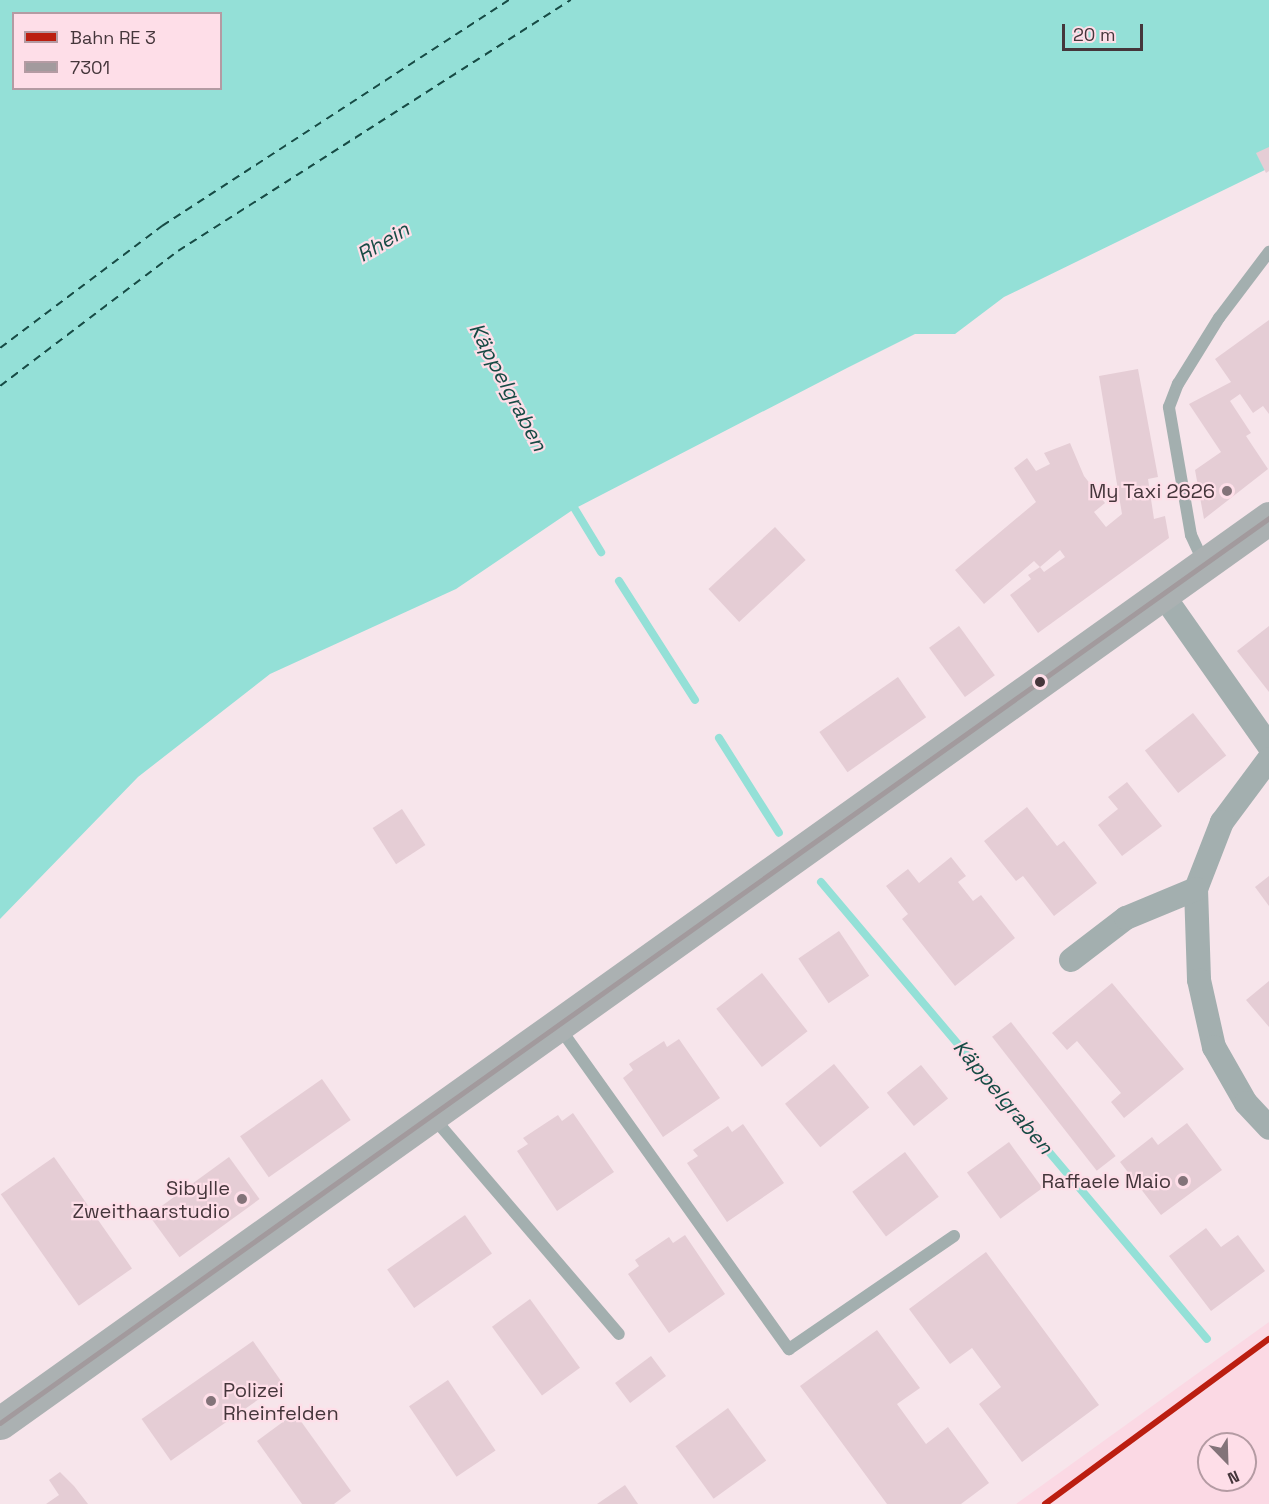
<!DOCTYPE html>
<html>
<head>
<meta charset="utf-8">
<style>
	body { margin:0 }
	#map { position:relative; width:1269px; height:1504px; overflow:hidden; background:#f7e5eb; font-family:"Space Grotesk",sans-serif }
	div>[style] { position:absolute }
	.built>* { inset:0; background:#fbd9e4 }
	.water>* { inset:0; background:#94e0d7 }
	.stream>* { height:8px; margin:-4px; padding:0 4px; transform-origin:4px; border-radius:4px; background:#94e0d7 }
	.ferry>* { height:1.5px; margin-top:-0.75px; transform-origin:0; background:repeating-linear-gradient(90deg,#174b45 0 8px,transparent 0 14px) }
	.building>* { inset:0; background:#e5cdd5; transform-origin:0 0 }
	.service>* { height:12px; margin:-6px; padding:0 6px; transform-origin:6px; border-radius:6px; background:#a3afaf }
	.minor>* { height:24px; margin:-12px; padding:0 12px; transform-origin:12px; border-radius:12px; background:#a3afaf }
	.primary>* { height:33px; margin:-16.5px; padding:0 16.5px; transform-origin:16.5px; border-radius:16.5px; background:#abb1b2 }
	.bus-1>* { height:4.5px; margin:-2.25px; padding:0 2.25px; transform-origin:2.25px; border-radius:2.25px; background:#a29a9d }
	.rail-1>* { height:6px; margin:-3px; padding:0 3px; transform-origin:3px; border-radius:3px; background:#bb1e10 }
	.dots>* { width:16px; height:16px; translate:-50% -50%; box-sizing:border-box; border:3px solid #fedee8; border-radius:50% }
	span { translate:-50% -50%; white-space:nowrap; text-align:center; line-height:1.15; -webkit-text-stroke:4.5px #fedee8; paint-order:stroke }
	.poi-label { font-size:20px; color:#45363b }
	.right { translate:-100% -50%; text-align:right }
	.left { translate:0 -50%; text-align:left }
	.water-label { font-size:21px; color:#174b45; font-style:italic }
	.legend { position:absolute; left:12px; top:12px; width:210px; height:78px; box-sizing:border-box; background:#fedee8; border:2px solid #b49ba3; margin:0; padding:8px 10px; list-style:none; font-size:18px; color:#45363b }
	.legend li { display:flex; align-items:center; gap:12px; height:30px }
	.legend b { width:30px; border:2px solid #b49ba3 }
	.north { position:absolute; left:1197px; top:1432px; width:60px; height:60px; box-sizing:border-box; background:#fedee8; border:2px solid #b49ba3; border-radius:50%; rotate:157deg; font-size:16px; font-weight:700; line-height:24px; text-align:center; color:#45363b }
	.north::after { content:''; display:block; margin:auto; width:21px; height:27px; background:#837379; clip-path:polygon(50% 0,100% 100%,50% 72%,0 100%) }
	.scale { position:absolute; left:1062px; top:24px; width:81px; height:27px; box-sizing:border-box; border:3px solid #45363b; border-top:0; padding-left:8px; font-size:18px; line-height:21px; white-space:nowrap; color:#45363b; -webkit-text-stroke:4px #fedee8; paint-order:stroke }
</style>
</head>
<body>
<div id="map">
	<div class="built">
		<div style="clip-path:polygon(evenodd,1269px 1322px,1269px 1504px,1016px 1504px,1269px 1322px,1209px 1444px,1245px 1444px,1245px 1480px,1209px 1480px,1209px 1444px)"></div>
	</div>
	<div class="water">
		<div style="clip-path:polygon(evenodd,0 0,1269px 0,1269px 168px,1004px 297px,955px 334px,915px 334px,847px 368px,574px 509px,456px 589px,270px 674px,138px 777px,0 919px,0 0,14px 14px,220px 14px,220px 88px,14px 88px,14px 14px)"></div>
	</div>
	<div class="stream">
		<div style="left:570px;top:501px;width:60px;rotate:58.7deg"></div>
		<div style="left:619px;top:581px;width:141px;rotate:57.4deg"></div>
		<div style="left:719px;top:738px;width:112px;rotate:57.7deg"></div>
		<div style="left:821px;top:882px;width:598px;rotate:49.81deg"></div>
	</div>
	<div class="ferry">
		<div style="left:0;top:348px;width:203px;rotate:-37deg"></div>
		<div style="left:162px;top:226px;width:414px;rotate:-33.1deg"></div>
		<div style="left:0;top:386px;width:223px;rotate:-37.2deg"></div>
		<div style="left:178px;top:251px;width:466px;rotate:-32.6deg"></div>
	</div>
	<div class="building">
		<div style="clip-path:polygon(1269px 147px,1269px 171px,1266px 173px,1256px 153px)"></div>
		<div style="clip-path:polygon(1269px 320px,1269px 414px,1263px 406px,1253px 413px,1240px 394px,1230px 401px,1251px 433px,1246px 436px,1268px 469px,1204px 519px,1195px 470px,1221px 452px,1189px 404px,1231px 382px,1215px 359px)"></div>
		<div style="clip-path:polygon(1138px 369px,1158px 477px,1148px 479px,1154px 519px,1165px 516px,1169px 538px,1038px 633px,1010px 595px,1031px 579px,1028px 575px,1040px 567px,1044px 572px,1065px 557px,1060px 550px,1040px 567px,1034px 561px,984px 604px,955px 570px,1036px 502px,1014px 468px,1027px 458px,1036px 471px,1050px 464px,1044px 453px,1070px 443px,1084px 476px,1105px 503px,1094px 512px,1106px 527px,1122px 514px,1099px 376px)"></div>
		<div style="left:775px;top:527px;width:45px;height:91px;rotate:47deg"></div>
		<div style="left:959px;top:626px;width:61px;height:37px;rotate:54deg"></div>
		<div style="clip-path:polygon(1269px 626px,1269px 692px,1237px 651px)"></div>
		<div style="left:898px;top:677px;width:49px;height:96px;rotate:55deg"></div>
		<div style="left:1193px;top:713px;width:54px;height:61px;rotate:52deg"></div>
		<div style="clip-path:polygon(1127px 782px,1162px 826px,1122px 856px,1098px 825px,1118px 809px,1108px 797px)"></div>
		<div style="clip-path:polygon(1027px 807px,1057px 846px,1064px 841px,1097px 883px,1054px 916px,1023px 876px,1016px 881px,984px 841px)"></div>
		<div style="left:402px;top:809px;width:43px;height:35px;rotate:57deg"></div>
		<div style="clip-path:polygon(951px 857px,966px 876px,958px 882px,973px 901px,981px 895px,1015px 938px,955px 986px,902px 919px,908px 914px,886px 886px,908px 869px,919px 883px)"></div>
		<div style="clip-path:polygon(1269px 876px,1269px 906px,1255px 887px)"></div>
		<div style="left:839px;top:931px;width:54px;height:49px;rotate:56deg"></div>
		<div style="left:762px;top:973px;width:74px;height:58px;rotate:52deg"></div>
		<div style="clip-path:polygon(1269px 981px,1269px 1027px,1246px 1000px)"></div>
		<div style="clip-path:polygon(1112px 983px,1184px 1069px,1124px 1118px,1111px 1102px,1121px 1093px,1077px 1041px,1067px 1050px,1052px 1033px)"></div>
		<div style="left:1011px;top:1022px;width:170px;height:24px;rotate:52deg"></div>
		<div style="clip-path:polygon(679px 1039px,720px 1098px,663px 1137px,623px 1078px,633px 1070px,629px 1064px,664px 1041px,667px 1047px)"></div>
		<div style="left:834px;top:1064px;width:56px;height:63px;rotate:51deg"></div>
		<div style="left:921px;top:1065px;width:43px;height:44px;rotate:51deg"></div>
		<div style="left:322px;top:1079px;width:50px;height:100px;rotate:55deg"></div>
		<div style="clip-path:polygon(573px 1113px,614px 1172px,557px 1211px,517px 1151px,528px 1144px,523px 1138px,558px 1115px,562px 1121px)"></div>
		<div style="clip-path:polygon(1187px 1123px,1222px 1170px,1161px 1215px,1120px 1162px,1152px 1137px,1158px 1145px)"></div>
		<div style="clip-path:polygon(743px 1124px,784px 1183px,727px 1222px,687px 1163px,698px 1156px,693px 1150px,728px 1126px,732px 1132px)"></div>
		<div style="left:1009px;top:1142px;width:57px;height:52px;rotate:54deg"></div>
		<div style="left:905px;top:1152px;width:56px;height:66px;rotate:53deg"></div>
		<div style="left:54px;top:1157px;width:136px;height:65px;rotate:55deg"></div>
		<div style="left:229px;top:1157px;width:52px;height:99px;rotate:54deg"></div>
		<div style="left:465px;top:1215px;width:47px;height:95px;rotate:55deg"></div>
		<div style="clip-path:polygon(1206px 1228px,1221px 1247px,1238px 1235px,1265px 1271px,1211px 1311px,1169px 1256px)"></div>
		<div style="clip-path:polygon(685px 1235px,725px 1294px,669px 1333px,628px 1274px,639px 1266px,635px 1260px,669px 1237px,673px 1243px)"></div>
		<div style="clip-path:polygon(986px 1252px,1099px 1405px,1022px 1462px,979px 1404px,1001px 1387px,972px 1348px,950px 1364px,909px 1309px)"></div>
		<div style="left:530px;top:1299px;width:85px;height:47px;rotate:54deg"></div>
		<div style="clip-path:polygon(877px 1330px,920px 1388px,897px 1404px,926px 1444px,948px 1427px,989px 1483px,961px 1504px,887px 1504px,800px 1386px)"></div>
		<div style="left:253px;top:1341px;width:51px;height:136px;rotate:55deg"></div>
		<div style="left:651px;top:1356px;width:25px;height:45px;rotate:53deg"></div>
		<div style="left:448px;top:1380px;width:85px;height:47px;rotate:56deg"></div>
		<div style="left:728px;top:1408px;width:65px;height:65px;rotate:54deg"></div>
		<div style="clip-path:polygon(295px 1413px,351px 1491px,334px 1504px,302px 1504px,257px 1441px)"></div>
		<div style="clip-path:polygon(60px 1472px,74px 1486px,88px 1504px,46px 1504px,59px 1495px,49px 1480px)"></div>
		<div style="clip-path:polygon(625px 1485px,638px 1504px,597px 1504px)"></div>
	</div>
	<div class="service">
		<div style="left:1204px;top:563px;width:31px;rotate:-115deg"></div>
		<div style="left:1191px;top:535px;width:130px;rotate:-99.8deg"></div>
		<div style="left:1169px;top:407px;width:25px;rotate:-69deg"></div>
		<div style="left:1178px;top:384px;width:78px;rotate:-58.2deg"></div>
		<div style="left:1219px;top:318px;width:83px;rotate:-52.9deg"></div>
		<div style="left:559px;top:1027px;width:396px;rotate:54.5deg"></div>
		<div style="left:789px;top:1349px;width:200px;rotate:-34.4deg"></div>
		<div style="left:432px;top:1116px;width:287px;rotate:49.4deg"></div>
	</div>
	<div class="minor">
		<div style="left:1163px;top:595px;width:184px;rotate:54.9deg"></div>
		<div style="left:1269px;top:759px;width:79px;rotate:126.7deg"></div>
		<div style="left:1222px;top:822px;width:72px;rotate:111.2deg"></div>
		<div style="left:1196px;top:889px;width:91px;rotate:88.1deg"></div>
		<div style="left:1199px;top:980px;width:69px;rotate:77.4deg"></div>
		<div style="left:1214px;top:1047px;width:64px;rotate:60.3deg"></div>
		<div style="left:1246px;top:1103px;width:34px;rotate:47deg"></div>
		<div style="left:1071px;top:960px;width:69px;rotate:-37.4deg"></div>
		<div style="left:1126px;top:918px;width:76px;rotate:-22.5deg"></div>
	</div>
	<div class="primary">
		<div style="left:0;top:1423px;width:1559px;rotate:-35.49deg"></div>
	</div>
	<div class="bus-1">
		<div style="left:0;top:1423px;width:1559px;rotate:-35.49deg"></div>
	</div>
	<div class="rail-1">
		<div style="left:1045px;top:1504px;width:278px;rotate:-36.4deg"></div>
	</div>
	<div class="dots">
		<div style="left:1227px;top:491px;background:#837379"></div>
		<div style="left:1040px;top:682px;background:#45363b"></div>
		<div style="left:1183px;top:1181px;background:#837379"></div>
		<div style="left:242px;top:1199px;background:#837379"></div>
		<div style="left:211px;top:1401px;background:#837379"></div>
	</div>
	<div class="poi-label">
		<span class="right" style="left:1215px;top:491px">My Taxi 2626</span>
		<span class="right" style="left:1171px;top:1181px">Raffaele Maio</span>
		<span class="right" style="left:230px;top:1200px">Sibylle<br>Zweithaarstudio</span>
		<span class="left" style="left:223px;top:1402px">Polizei<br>Rheinfelden</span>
	</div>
	<div class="water-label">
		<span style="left:383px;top:242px;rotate:-31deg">Rhein</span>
		<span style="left:508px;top:387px;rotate:62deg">Käppelgraben</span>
		<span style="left:1003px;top:1097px;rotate:50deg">Käppelgraben</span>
	</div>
	<ul class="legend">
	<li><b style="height:8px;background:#bb1e10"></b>Bahn RE 3</li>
	<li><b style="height:8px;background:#a29a9d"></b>7301</li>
	</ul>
	<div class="north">N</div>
	<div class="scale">20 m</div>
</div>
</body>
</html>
